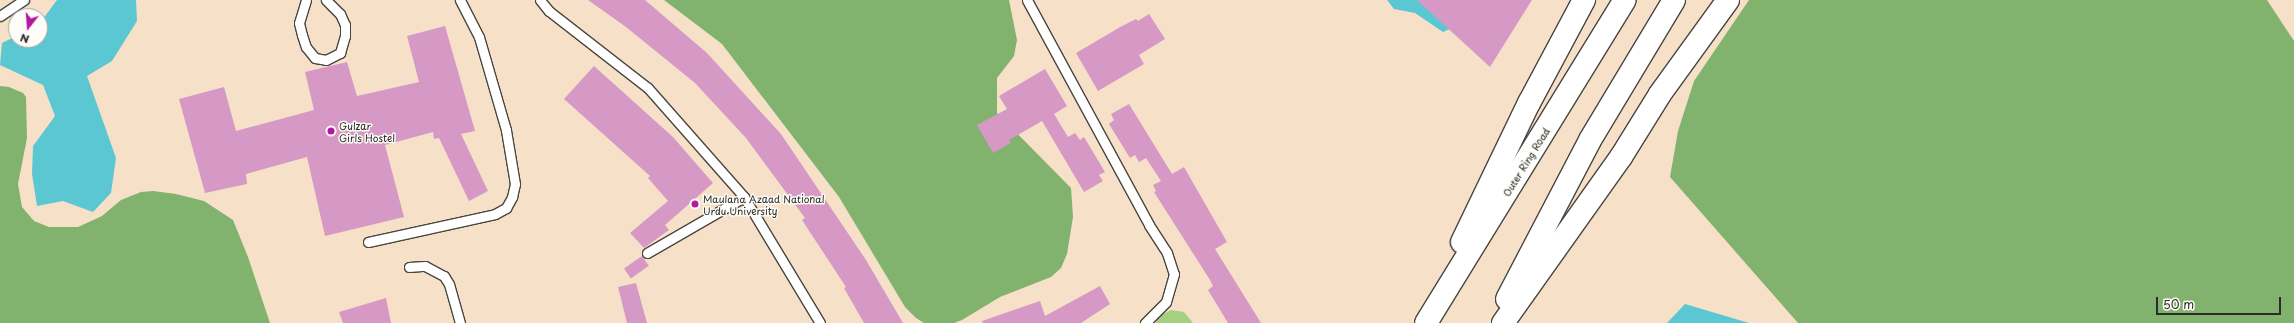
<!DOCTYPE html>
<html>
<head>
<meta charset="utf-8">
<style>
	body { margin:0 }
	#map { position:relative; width:2294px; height:323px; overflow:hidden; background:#f6e0c7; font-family:"Playpen Sans",sans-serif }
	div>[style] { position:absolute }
	.green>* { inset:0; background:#a3d17f }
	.forest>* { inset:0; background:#82b36e }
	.water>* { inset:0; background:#5bc7d3 }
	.building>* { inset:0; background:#d699c6; transform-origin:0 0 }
	.roads { filter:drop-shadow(1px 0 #494642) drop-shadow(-1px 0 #494642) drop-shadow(0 1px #494642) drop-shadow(0 -1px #494642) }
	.lane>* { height:9px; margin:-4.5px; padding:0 4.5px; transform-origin:4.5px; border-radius:4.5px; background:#fff }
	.highway>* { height:22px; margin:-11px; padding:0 11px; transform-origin:11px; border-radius:11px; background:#fff }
	.dots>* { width:11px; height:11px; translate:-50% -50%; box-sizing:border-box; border:2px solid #fdfcf7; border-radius:50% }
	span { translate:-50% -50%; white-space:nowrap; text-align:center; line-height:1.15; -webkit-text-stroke:3px #fdfcf7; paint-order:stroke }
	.poi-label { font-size:10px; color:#2b2b2b }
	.left { translate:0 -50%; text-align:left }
	.street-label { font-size:10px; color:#2b2b2b }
	.north { position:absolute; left:8px; top:8px; width:40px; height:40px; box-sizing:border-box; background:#fdfcf7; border:1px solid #a9a8a5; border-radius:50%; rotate:197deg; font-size:11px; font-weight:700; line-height:16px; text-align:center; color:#2b2b2b }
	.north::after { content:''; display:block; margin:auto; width:14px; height:18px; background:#b5179e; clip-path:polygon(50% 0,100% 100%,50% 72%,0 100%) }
	.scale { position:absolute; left:2156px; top:297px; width:125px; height:18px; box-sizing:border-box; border:2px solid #2b2b2b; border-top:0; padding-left:5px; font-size:12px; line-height:14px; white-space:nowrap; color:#2b2b2b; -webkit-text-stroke:3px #fdfcf7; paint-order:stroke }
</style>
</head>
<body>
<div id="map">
	<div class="green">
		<div style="clip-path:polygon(1171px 310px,1184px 312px,1193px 323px,1156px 323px,1159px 316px)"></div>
	</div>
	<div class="forest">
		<div style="clip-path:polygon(664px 0,1009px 0,1017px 40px,1014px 56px,997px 78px,997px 113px,1071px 188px,1073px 217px,1067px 254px,1061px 268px,1051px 277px,1000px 297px,962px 320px,954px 323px,924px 323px,916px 318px,905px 307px,839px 197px,722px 44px)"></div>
		<div style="clip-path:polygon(1749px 0,2267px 0,2294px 41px,2294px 323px,1798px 323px,1670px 177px,1678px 131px,1694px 81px)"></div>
		<div style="clip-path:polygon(0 86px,9px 87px,23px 93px,26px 97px,27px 138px,18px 184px,22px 207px,34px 221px,49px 227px,78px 227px,102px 216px,121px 200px,141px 192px,153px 191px,176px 194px,204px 201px,233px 220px,248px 257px,270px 323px,0 323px)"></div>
	</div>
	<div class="water">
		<div style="clip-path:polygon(57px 0,136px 0,137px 21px,112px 61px,87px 76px,116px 158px,111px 193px,93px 212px,63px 201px,37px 206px,32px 174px,33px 146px,55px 116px,43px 85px,0 65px,2px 43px,16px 36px,16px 40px,40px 40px,40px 23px)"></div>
		<div style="clip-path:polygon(1387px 0,1480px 0,1461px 24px,1443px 32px,1415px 13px,1394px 9px)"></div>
		<div style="clip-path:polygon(1685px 304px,1749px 323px,1667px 323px)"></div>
	</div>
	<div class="building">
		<div style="clip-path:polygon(588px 0,645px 0,707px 53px,781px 134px,866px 260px,903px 323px,864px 323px,844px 288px,846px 287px,802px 220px,805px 218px,746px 138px,695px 83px,626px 27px)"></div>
		<div style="clip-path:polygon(1417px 0,1532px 0,1490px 67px)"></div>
		<div style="clip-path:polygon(1149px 14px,1165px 39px,1139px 55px,1144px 64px,1098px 91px,1076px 53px,1122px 26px,1136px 19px,1138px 21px)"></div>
		<div style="clip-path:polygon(445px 26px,475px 131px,461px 134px,488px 191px,469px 201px,439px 138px,434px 139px,433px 132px,385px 145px,404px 217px,325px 236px,307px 157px,246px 174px,247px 184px,205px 193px,179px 99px,224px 87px,236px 131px,314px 110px,305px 72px,347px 62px,357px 96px,419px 82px,407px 36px)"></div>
		<div style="clip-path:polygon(594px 66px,673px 137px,713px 183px,665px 225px,669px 230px,644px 248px,630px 233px,668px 201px,648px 178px,650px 176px,564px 99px)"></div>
		<div style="clip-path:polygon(1045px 69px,1067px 106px,1054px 114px,1068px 137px,1075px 133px,1080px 140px,1084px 137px,1105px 172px,1099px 175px,1103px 181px,1084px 192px,1042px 121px,1009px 140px,1011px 143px,993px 153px,977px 125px,1007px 109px,999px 96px)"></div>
		<div style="clip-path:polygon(1129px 104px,1172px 174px,1184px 167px,1227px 242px,1215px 249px,1261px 323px,1228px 323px,1208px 290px,1213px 286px,1210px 280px,1154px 192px,1156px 191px,1153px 185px,1161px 181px,1146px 158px,1139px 162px,1135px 155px,1130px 158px,1109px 124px,1114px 120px,1111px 114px)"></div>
		<div style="left:642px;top:256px;width:12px;height:22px;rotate:55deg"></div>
		<div style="clip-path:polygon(636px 283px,647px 323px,627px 323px,618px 287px)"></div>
		<div style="clip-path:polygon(1100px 286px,1110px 304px,1081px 323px,983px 323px,982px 321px,1040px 301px,1045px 316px)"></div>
		<div style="clip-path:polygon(386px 298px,391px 323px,343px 323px,339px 312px)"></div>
	</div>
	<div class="roads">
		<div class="lane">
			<div style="left:306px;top:0;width:24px;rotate:107deg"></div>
			<div style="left:299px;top:23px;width:12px;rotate:76deg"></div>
			<div style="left:302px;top:35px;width:13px;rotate:72deg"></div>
			<div style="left:306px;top:47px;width:14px;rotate:51deg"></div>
			<div style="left:315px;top:58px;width:11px;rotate:10deg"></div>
			<div style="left:326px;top:60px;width:16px;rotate:-27deg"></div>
			<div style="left:340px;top:53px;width:18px;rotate:-74deg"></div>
			<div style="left:345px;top:36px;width:11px;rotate:-90deg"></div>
			<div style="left:345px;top:25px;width:12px;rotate:-114deg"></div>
			<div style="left:340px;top:14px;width:20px;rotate:-135deg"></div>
			<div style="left:540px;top:0;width:14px;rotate:51deg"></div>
			<div style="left:549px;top:11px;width:125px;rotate:37.9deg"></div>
			<div style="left:648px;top:88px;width:145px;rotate:48.6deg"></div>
			<div style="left:744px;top:197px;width:147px;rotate:58.9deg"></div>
			<div style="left:1027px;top:0;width:256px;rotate:61.5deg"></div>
			<div style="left:1149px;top:225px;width:33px;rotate:57deg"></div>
			<div style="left:1167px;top:253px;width:22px;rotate:72deg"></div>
			<div style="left:1174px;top:274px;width:29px;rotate:106deg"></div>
			<div style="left:1166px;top:302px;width:30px;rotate:135deg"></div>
			<div style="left:0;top:16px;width:29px;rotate:-34deg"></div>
			<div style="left:368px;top:242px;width:130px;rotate:-12.4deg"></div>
			<div style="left:495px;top:214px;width:13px;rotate:-29deg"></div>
			<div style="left:506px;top:208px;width:13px;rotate:-61deg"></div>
			<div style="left:512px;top:197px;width:13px;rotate:-77deg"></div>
			<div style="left:515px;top:184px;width:55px;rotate:-99.5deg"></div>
			<div style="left:506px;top:130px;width:97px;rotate:-106.2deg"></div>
			<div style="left:479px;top:37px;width:42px;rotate:-117.2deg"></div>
			<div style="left:647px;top:253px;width:112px;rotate:-30deg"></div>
			<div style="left:409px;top:267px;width:16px;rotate:-4deg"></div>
			<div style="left:425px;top:266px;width:21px;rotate:28deg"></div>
			<div style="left:444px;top:276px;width:9px;rotate:58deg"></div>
			<div style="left:449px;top:284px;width:41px;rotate:74.2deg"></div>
		</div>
		<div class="highway">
			<div style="left:1462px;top:242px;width:154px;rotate:-64.3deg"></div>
			<div style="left:1529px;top:103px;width:117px;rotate:-61.9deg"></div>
			<div style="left:1507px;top:299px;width:179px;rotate:-62.4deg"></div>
			<div style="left:1590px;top:140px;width:163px;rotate:-59deg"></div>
			<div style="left:1426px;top:323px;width:379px;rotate:-58.4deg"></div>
			<div style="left:1503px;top:323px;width:204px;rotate:-54.6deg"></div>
			<div style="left:1621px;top:157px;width:74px;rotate:-58.2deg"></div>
			<div style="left:1660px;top:94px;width:116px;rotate:-54.1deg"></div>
		</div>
	</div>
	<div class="dots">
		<div style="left:331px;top:131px;background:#b5179e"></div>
		<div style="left:695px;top:204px;background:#b5179e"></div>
	</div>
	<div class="poi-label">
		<span class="left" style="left:339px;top:131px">Gulzar<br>Girls Hostel</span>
		<span class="left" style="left:703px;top:204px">Maulana Azaad National<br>Urdu University</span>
	</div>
	<div class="street-label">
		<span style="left:1526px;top:162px;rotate:-58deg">Outer Ring Road</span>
	</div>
	<div class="north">N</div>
	<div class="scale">50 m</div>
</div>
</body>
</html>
